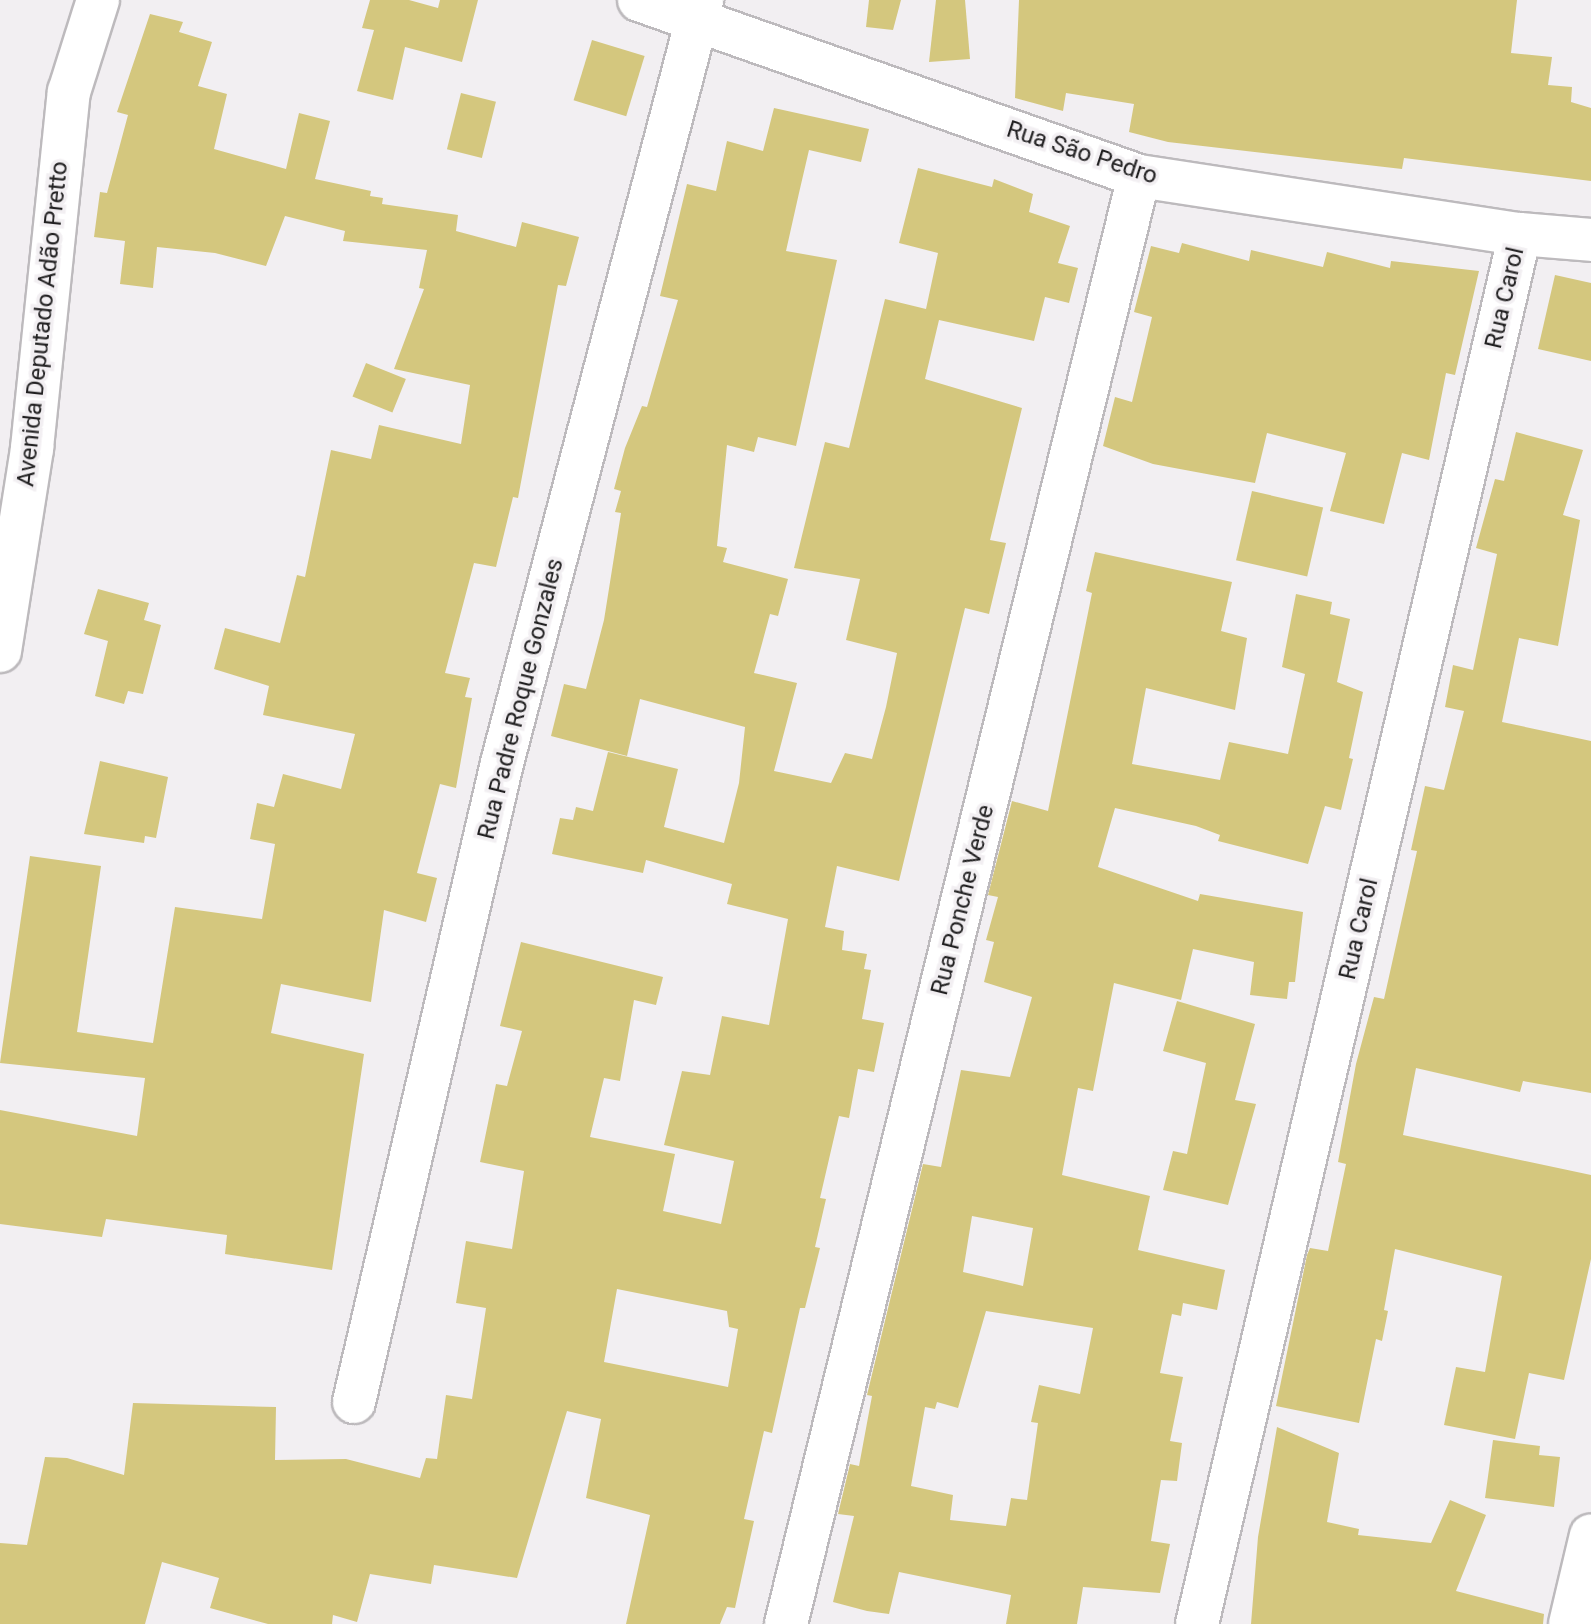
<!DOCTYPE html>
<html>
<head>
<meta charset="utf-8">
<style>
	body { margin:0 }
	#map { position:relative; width:1591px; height:1624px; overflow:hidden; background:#f2eff2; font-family:Roboto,sans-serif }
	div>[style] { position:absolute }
	.building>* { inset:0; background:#d4c77e; transform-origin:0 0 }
	.roads { filter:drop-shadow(2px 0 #bdbabd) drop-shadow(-2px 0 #bdbabd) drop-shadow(0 2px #bdbabd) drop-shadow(0 -2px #bdbabd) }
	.minor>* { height:42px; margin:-21px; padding:0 21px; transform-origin:21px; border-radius:21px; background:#fff }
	span { translate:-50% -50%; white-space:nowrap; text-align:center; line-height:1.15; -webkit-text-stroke:7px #f2eff2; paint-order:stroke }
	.street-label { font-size:24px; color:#212021 }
</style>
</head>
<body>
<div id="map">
	<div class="building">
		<div style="clip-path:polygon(370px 0,409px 0,438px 8px,440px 0,478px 0,462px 62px,405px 47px,393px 100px,357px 91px,374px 30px,362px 28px)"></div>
		<div style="clip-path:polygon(869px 0,901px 0,893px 30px,866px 27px)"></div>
		<div style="clip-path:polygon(936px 0,965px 0,970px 59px,929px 62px)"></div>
		<div style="clip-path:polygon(1019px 0,1517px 0,1511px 53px,1552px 57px,1548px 85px,1572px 87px,1571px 102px,1591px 108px,1591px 181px,1404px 158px,1402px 169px,1168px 142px,1129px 132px,1134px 104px,1066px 93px,1063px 111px,1015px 98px)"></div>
		<div style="clip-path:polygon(150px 14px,183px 22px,179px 32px,212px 42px,198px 86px,227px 94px,214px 149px,286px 169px,299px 113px,330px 121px,315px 179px,371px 191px,370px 196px,383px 198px,382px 204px,458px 215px,456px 231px,516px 247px,522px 222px,579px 237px,566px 286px,558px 285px,518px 498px,513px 497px,496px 567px,474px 563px,445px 673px,470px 678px,465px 697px,472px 698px,456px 788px,440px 784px,417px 873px,437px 878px,426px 922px,384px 910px,371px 1002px,281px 984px,271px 1033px,364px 1054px,332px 1270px,225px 1254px,227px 1235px,106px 1219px,102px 1237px,0 1224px,0 1110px,137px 1136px,145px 1078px,0 1063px,30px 856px,101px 866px,77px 1032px,153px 1043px,175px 907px,262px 919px,275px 844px,250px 839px,257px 803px,274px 807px,283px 774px,341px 789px,355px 734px,263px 715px,269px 686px,214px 669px,225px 628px,280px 643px,297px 575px,305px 577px,331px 450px,371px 459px,379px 425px,461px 444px,470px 385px,394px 369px,424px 289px,419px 288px,427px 250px,343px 241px,345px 231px,285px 216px,266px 266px,215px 253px,157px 247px,153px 288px,120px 284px,125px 241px,94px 237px,100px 192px,107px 193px,128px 115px,117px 112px)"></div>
		<div style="left:592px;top:40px;width:55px;height:63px;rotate:17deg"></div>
		<div style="left:461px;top:93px;width:36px;height:58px;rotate:14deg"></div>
		<div style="clip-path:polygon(evenodd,774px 108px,869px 129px,861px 162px,809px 150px,799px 193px,786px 251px,837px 260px,796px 446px,758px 437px,754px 452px,727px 445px,717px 546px,727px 548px,723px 562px,788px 579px,778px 616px,770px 614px,754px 673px,797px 683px,774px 771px,831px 783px,845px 753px,872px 759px,886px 707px,897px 653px,846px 640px,860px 579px,794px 568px,825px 442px,849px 448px,885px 299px,926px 309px,938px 253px,899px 243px,918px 168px,992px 187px,994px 179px,1033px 194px,1029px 212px,1070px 226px,1058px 263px,1078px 268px,1069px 303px,1045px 297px,1034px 341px,939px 320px,925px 379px,1022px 408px,990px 540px,1006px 543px,989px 614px,965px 608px,899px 881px,837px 866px,825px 927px,844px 931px,842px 950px,867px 954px,864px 969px,871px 970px,862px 1019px,884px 1023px,874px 1072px,858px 1069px,849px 1118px,839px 1116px,820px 1198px,826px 1199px,815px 1247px,820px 1248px,805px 1308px,800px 1308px,772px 1433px,764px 1431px,744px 1519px,754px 1521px,735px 1608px,727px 1607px,720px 1624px,626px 1624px,650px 1515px,586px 1498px,601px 1419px,567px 1411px,517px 1578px,434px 1565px,431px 1584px,370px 1574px,357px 1622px,333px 1615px,332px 1624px,268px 1624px,210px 1608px,219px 1578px,162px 1562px,145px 1624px,0 1624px,0 1543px,27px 1545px,45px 1457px,67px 1458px,124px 1475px,133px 1403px,276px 1407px,275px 1460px,346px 1459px,420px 1478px,426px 1458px,437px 1459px,446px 1395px,472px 1399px,486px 1308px,456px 1303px,466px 1241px,512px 1249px,524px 1171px,480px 1162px,496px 1084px,507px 1086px,522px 1031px,500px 1026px,521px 942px,663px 977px,656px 1005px,634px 1000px,620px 1081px,604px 1078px,590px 1137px,675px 1154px,663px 1211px,721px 1224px,734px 1161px,664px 1145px,682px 1071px,710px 1075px,722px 1016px,769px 1025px,788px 919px,727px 904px,732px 884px,646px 860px,643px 873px,552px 854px,560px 818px,573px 820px,576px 807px,593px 811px,608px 752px,678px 769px,664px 827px,724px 843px,739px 783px,745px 727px,640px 699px,627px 756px,551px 736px,564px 684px,586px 689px,604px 620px,621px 513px,615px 512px,621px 491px,614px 489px,625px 448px,642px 406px,647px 407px,678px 300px,660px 296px,687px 184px,716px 191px,727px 141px,763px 151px,774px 108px,617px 1289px,727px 1311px,729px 1327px,738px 1329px,728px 1387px,604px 1362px,617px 1289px)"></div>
		<div style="clip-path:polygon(1182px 243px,1249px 261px,1251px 250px,1323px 267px,1327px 252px,1390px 268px,1391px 261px,1479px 271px,1455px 375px,1446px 373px,1429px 460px,1402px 453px,1384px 524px,1330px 511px,1346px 453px,1267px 433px,1255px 483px,1153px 464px,1103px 446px,1115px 397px,1132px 402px,1152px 317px,1134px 312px,1151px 246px,1179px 253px)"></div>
		<div style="clip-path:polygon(1555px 275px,1591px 283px,1591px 361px,1538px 349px)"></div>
		<div style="left:366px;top:363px;width:43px;height:36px;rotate:22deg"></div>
		<div style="clip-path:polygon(1516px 432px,1583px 450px,1563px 515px,1580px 520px,1558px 646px,1519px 638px,1502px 722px,1591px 741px,1591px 1093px,1523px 1081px,1520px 1092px,1416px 1068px,1403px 1135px,1591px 1175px,1591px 1259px,1564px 1380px,1529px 1373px,1515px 1439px,1444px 1425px,1456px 1367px,1485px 1372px,1502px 1276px,1395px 1249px,1384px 1310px,1388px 1311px,1382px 1341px,1376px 1339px,1359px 1423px,1276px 1406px,1307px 1255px,1310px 1248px,1328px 1251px,1346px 1164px,1338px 1162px,1356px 1064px,1374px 997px,1384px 999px,1417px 851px,1411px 850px,1425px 786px,1444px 790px,1464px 711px,1445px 707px,1453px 665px,1473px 670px,1497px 554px,1476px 548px,1495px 479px,1504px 481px)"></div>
		<div style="left:1252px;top:491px;width:73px;height:71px;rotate:13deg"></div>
		<div style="clip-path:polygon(evenodd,1095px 552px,1232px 582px,1221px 631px,1247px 638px,1235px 710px,1146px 688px,1132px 764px,1220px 780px,1229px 742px,1288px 754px,1305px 674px,1282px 667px,1296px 594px,1332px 602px,1330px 614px,1350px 619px,1337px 682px,1363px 692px,1349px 758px,1353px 759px,1341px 810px,1325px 806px,1308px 864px,1218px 841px,1220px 835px,1196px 826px,1115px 808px,1098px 867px,1198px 901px,1200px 894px,1303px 912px,1295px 982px,1289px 982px,1287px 999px,1250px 995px,1254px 962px,1193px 949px,1181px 1000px,1114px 983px,1093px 1091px,1078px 1088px,1062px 1175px,1150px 1196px,1138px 1250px,1225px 1270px,1217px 1310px,1183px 1303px,1181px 1316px,1172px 1314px,1160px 1373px,1183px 1377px,1170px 1441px,1182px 1443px,1177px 1481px,1161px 1480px,1151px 1541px,1170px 1544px,1160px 1593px,1083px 1587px,1077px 1624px,1006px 1624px,1011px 1595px,899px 1572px,889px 1614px,867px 1611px,833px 1602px,854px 1516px,838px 1514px,850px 1464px,859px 1466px,872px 1396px,867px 1395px,923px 1164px,941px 1167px,961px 1070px,1010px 1077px,1032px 997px,984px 982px,994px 942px,986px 940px,998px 897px,988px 895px,1012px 801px,1048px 811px,1092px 593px,1086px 591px,1095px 552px,972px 1216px,1033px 1228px,1023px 1286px,963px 1272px,972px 1216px,1095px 552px,986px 1311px,1093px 1328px,1080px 1394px,1039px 1385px,1031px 1422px,1038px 1423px,1027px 1500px,1011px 1498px,1006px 1526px,950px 1520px,953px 1495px,911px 1486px,925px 1407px,935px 1409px,937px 1402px,958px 1408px,986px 1311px)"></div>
		<div style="clip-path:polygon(98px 589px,149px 603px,144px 620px,161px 625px,143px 694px,128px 691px,124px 704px,95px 696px,108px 641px,84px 634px)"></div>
		<div style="clip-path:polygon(100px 761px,168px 777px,156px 838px,145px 836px,144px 843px,84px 834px)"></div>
		<div style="clip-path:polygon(1177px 1001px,1255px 1024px,1235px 1100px,1256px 1104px,1228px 1205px,1163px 1190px,1173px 1151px,1187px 1154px,1206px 1063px,1163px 1051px)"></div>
		<div style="clip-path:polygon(1277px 1427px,1339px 1453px,1327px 1522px,1359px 1529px,1358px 1535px,1431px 1543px,1450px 1500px,1486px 1515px,1456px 1591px,1544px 1614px,1543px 1624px,1251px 1624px,1258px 1537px)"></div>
		<div style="clip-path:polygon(1493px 1440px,1540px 1446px,1539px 1455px,1560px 1457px,1554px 1507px,1485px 1498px)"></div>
	</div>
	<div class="roads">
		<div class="minor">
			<div style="left:639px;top:0;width:530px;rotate:19.39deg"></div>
			<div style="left:1139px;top:176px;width:385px;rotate:8.7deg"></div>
			<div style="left:1520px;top:234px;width:71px;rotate:4.8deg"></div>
			<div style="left:0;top:651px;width:206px;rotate:-81deg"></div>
			<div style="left:32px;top:448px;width:358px;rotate:-84.1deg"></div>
			<div style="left:69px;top:92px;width:96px;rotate:-72.5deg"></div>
			<div style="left:354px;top:1402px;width:656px;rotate:-76.96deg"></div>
			<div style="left:502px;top:763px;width:789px;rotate:-75.31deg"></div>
			<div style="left:786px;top:1624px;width:1490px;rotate:-76.3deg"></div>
			<div style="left:1197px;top:1624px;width:1427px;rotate:-76.92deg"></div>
			<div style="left:1570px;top:1624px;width:91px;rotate:-76.7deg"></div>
		</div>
	</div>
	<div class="street-label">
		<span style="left:1082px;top:153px;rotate:18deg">Rua São Pedro</span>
		<span style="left:1505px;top:298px;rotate:-77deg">Rua Carol</span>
		<span style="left:43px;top:324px;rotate:-84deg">Avenida Deputado Adão Pretto</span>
		<span style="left:521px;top:699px;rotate:-76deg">Rua Padre Roque Gonzales</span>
		<span style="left:963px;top:900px;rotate:-76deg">Rua Ponche Verde</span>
		<span style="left:1359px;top:929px;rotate:-77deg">Rua Carol</span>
	</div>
</div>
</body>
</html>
